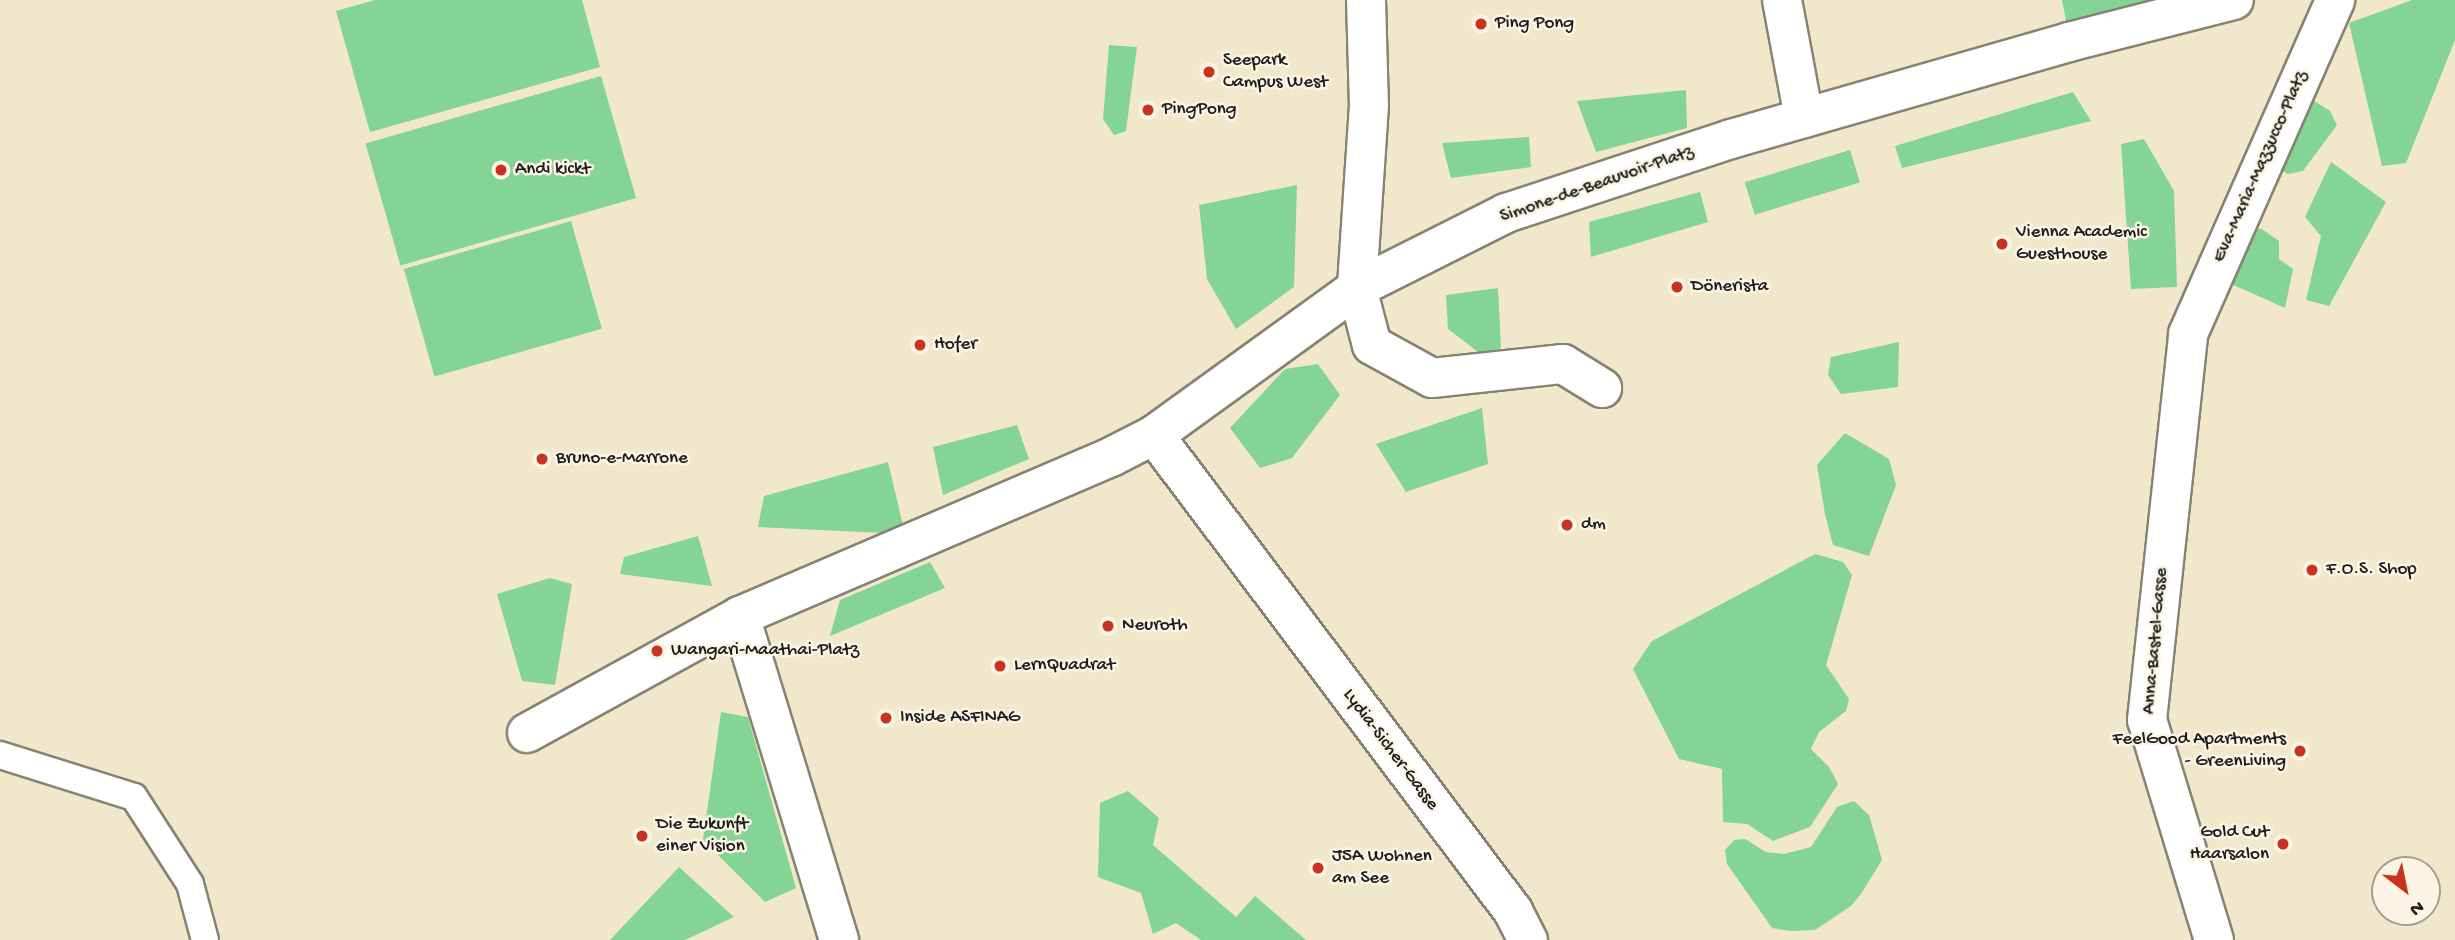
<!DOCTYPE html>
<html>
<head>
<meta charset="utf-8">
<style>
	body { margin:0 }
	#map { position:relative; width:2455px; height:940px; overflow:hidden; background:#f1e8cc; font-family:"Gochi Hand",sans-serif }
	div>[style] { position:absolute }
	.green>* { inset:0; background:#83d495; transform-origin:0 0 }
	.roads { filter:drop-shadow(2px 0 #868274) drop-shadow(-2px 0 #868274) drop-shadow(0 2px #868274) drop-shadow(0 -2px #868274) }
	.lane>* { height:26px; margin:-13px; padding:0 13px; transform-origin:13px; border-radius:13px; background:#fff }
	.street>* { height:38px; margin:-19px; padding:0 19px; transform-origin:19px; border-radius:19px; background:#fff }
	.dots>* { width:19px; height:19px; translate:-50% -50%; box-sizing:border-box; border:4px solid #fcf5e5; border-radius:50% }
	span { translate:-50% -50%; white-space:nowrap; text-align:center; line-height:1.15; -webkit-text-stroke:5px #fcf5e5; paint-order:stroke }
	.poi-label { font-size:19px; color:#1c1c1c }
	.left { translate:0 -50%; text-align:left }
	.right { translate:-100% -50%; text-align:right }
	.street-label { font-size:19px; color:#1c1c1c }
	.north { position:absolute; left:2371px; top:856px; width:70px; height:70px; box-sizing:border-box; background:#fcf5e5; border:2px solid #a29e95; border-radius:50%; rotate:148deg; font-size:19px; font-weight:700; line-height:28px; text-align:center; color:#1c1c1c }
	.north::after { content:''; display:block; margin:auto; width:24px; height:32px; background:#c8321e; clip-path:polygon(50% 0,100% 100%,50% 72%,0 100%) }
</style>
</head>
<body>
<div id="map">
	<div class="green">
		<div style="clip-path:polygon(375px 0,582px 0,600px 67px,370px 132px,336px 11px)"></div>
		<div style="clip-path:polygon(2062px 0,2151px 0,2154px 11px,2068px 30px)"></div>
		<div style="clip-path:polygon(2412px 0,2455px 0,2455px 40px,2406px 163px,2382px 166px,2349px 23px)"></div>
		<div style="clip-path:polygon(1109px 45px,1137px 47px,1126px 131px,1114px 135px,1103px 119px)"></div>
		<div style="left:601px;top:76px;width:127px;height:245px;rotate:74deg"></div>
		<div style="clip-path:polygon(1686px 90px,1687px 128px,1596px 152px,1577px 101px)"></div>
		<div style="clip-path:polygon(2073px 92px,2091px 121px,1902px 168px,1895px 146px)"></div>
		<div style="clip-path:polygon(2305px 95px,2330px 111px,2337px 125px,2303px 171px,2288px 174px,2265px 161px)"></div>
		<div style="clip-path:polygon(1529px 137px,1531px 167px,1451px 178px,1442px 143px)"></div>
		<div style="clip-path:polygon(2144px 139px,2174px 191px,2177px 287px,2131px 289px,2121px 144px)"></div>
		<div style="left:1850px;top:150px;width:34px;height:110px;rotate:73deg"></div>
		<div style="clip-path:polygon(2331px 162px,2386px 202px,2329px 306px,2306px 300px,2321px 236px,2305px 217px)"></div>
		<div style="clip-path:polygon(1297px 185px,1294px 287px,1236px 329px,1207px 279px,1199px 205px)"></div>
		<div style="clip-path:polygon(1700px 192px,1708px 222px,1591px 257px,1589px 222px)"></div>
		<div style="left:571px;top:221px;width:112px;height:174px;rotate:74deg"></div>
		<div style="clip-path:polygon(2234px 226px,2262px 229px,2279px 241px,2279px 259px,2293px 269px,2285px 308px,2229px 283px)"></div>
		<div style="clip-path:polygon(1498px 288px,1501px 348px,1482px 355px,1448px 329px,1446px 295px)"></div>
		<div style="clip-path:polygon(1899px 342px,1898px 387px,1841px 394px,1828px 375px,1831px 357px)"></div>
		<div style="clip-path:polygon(1318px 364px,1340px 395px,1292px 458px,1260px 468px,1230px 428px,1285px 369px)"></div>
		<div style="clip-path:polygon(1482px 408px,1488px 464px,1406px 492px,1376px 444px)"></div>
		<div style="clip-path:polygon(1017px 425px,1029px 459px,943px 495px,933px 447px)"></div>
		<div style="clip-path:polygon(1845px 433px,1889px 459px,1896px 485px,1869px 556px,1833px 545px,1825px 514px,1817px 465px)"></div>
		<div style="clip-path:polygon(888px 462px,905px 534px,758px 527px,764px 496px)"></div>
		<div style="clip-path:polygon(698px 536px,712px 586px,620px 574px,624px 557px)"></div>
		<div style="clip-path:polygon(1815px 554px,1843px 562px,1852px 575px,1826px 665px,1849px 699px,1846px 711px,1819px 732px,1811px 749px,1829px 767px,1838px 784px,1810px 827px,1773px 841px,1747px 824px,1723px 822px,1722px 769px,1679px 759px,1633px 669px,1652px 641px)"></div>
		<div style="clip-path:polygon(930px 562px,945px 588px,830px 636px,840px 600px)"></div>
		<div style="clip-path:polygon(550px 578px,572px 584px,555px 685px,522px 681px,497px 594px)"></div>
		<div style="clip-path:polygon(721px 712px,748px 717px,796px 888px,765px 902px,703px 840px)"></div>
		<div style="clip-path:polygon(1128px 791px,1159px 818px,1153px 845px,1236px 917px,1255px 896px,1306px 940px,1201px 940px,1176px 923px,1153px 934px,1141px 893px,1098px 877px,1100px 803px)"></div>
		<div style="clip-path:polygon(1854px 801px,1869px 815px,1882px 860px,1861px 894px,1851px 906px,1815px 930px,1791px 931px,1772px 928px,1727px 864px,1725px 850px,1734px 840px,1745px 839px,1766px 852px,1784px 854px,1811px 847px,1837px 807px)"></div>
		<div style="clip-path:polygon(679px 867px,734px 917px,685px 940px,610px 940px)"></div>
	</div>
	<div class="roads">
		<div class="lane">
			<div style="left:0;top:755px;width:140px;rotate:17.4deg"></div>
			<div style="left:134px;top:797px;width:103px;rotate:57.2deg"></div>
			<div style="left:190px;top:884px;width:58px;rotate:75deg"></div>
		</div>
		<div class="street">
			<div style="left:1366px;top:0;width:105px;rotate:88.4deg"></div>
			<div style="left:1369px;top:105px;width:183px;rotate:93.8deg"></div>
			<div style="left:1357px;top:288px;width:59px;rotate:75.3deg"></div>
			<div style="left:1372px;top:345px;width:68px;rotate:28.8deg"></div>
			<div style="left:1432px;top:378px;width:132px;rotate:-6.1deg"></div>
			<div style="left:1563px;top:364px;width:46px;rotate:31.6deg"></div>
			<div style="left:1782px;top:0;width:120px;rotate:79.4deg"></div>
			<div style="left:1154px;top:435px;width:596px;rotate:52.98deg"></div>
			<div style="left:1513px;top:911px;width:33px;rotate:63deg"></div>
			<div style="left:740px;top:616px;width:339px;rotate:73deg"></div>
			<div style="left:527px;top:733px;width:243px;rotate:-28.8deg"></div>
			<div style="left:740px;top:616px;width:404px;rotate:-23.2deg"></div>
			<div style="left:1111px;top:457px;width:48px;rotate:-27.1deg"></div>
			<div style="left:1154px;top:435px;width:251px;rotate:-35.9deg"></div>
			<div style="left:1357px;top:288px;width:167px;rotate:-26.7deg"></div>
			<div style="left:1506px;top:213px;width:237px;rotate:-18.2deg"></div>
			<div style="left:1731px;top:139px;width:352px;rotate:-16deg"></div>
			<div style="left:2069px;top:42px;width:170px;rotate:-14.3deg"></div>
			<div style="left:2214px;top:940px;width:230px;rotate:-106.9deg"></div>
			<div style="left:2147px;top:720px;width:388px;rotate:-83.9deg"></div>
			<div style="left:2188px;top:334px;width:365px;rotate:-66.2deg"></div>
		</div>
	</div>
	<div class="dots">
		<div style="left:1481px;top:24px;background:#c8321e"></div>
		<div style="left:1209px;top:72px;background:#c8321e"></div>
		<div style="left:1148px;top:110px;background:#c8321e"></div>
		<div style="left:501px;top:170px;background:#c8321e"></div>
		<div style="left:2002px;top:244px;background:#c8321e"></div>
		<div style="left:1677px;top:287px;background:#c8321e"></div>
		<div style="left:920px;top:345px;background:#c8321e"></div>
		<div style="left:542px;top:459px;background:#c8321e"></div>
		<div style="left:1567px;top:525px;background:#c8321e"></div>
		<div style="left:2312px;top:570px;background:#c8321e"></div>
		<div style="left:1108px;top:626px;background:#c8321e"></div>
		<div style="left:657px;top:651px;background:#c8321e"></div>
		<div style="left:1000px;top:666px;background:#c8321e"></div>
		<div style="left:886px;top:718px;background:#c8321e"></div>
		<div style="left:2300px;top:751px;background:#c8321e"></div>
		<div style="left:642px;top:836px;background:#c8321e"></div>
		<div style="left:2283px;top:844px;background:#c8321e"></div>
		<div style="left:1318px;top:868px;background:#c8321e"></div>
	</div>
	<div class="poi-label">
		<span class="left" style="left:1495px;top:24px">Ping Pong</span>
		<span class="left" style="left:1223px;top:72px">Seepark<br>Campus West</span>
		<span class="left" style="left:1162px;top:110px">PingPong</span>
		<span class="left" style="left:515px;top:170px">Andi kickt</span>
		<span class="left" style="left:2016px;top:244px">Vienna Academic<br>Guesthouse</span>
		<span class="left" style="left:1691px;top:287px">Dönerista</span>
		<span class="left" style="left:934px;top:345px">Hofer</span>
		<span class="left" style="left:556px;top:459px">Bruno-e-Marrone</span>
		<span class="left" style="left:1581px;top:525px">dm</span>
		<span class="left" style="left:2326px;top:570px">F.O.S. Shop</span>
		<span class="left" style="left:1122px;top:626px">Neuroth</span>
		<span class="left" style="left:671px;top:651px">Wangari-Maathai-Platz</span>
		<span class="left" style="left:1014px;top:666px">LernQuadrat</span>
		<span class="left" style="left:900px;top:718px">Inside ASFINAG</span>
		<span class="right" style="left:2286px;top:751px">FeelGood Apartments<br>- GreenLiving</span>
		<span class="left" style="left:656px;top:836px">Die Zukunft<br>einer Vision</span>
		<span class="right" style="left:2269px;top:844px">Gold Cut<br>Haarsalon</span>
		<span class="left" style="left:1332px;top:868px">J5A Wohnen<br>am See</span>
	</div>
	<div class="street-label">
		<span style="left:2261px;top:167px;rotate:-66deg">Eva-Maria-Mazzucco-Platz</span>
		<span style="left:1597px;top:185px;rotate:-19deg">Simone-de-Beauvoir-Platz</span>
		<span style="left:2156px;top:641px;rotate:-85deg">Anna-Bastel-Gasse</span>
		<span style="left:1390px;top:750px;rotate:53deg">Lydia-Sicher-Gasse</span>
	</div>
	<div class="north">N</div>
</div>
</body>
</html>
